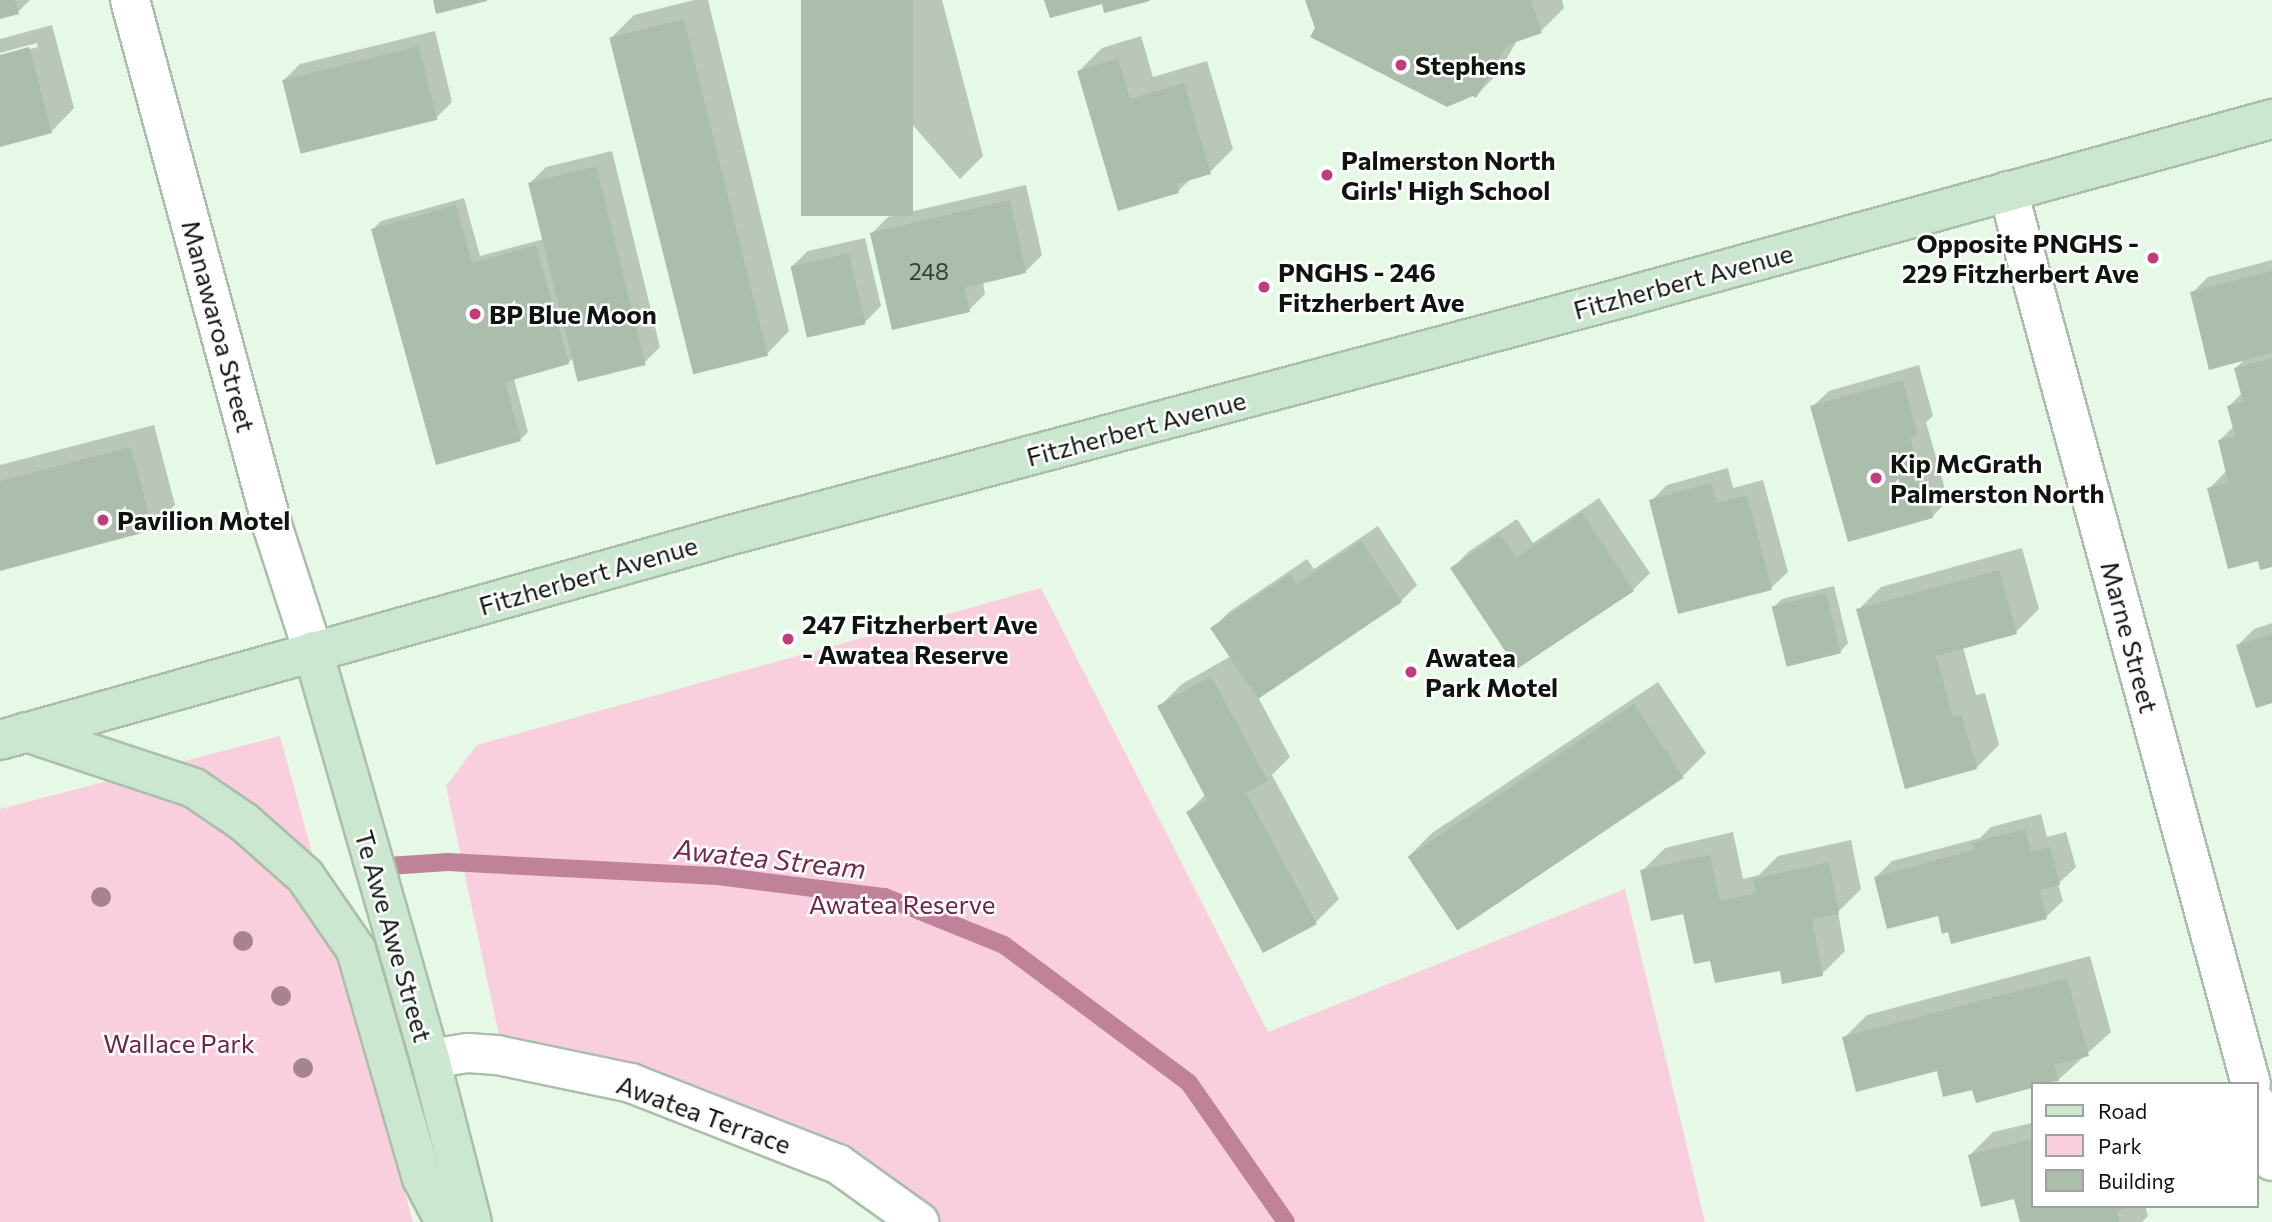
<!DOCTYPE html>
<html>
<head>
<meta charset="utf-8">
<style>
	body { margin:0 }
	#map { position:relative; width:2272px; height:1222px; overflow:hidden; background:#e6f9e7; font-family:Commissioner,sans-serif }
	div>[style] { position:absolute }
	.green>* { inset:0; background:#f9cfdd }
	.shadow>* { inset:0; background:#0003 }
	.stream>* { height:18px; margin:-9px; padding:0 9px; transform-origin:9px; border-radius:9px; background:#c08299 }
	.building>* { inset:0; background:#abbdab; transform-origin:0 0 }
	.roads { filter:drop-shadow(2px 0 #abbdab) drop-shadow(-2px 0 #abbdab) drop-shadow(0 2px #abbdab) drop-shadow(0 -2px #abbdab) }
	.street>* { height:38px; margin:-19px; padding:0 19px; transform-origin:19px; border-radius:19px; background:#fff }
	.secondary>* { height:38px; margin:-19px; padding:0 19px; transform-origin:19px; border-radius:19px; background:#cce7cf }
	.trees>* { width:20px; height:20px; margin:-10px; border-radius:50%; background:#a5848f }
	.dots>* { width:19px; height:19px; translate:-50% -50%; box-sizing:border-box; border:4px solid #fff; border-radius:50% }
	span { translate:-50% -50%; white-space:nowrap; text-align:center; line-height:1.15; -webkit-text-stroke:5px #fff; paint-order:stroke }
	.number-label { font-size:23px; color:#353e35 }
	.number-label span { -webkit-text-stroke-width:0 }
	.poi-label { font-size:26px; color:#0e140e; font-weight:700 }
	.left { translate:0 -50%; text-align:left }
	.right { translate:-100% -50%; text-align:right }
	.street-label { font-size:26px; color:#0e140e }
	.park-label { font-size:26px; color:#702547 }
	.water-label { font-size:28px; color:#74294b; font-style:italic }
	.legend { position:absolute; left:2031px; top:1082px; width:228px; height:126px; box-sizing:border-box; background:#fff; border:2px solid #9fa19f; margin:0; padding:9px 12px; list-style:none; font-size:21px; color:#0e140e }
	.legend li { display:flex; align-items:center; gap:14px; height:35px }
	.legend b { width:35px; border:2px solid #9fa19f }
</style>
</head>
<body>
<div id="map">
	<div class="green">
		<div style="clip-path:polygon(1041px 588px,1268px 1032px,1625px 889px,1705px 1222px,919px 1222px,838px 1164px,500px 1040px,446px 786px,477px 745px)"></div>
		<div style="clip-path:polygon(280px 736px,413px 1222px,0 1222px,0 809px)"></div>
	</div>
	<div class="shadow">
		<div style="clip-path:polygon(0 0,30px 0,18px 12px,0 17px)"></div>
		<div style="clip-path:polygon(694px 0,708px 0,789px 331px,766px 355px,611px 38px,634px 15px)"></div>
		<div style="clip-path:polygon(803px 0,942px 0,983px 156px,960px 179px)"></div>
		<div style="clip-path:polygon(1307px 0,1562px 0,1564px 8px,1541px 31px,1518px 39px,1498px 73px,1476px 96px,1317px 28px)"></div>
		<div style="clip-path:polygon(52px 25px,74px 108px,51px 132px,0 145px,0 57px,38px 47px,37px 43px,0 53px,0 39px)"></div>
		<div style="clip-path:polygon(435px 31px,452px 102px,436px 118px,284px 80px,300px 64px)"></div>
		<div style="clip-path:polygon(1141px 36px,1153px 77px,1207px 61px,1233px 149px,1210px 172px,1193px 177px,1178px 191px,1079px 71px,1102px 48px)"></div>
		<div style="clip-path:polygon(612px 151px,660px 347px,644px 363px,573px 358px,568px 363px,514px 379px,528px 432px,520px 440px,373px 229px,381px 221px,464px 198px,480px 256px,544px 239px,530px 183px,546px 167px)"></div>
		<div style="clip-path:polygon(1026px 185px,1042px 255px,1026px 271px,983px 282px,985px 294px,969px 310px,872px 233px,888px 217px)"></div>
		<div style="clip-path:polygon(865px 238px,881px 306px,864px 323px,791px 267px,808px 251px)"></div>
		<div style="clip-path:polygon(2272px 260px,2272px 565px,2260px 559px,2209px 489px,2227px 470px,2219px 441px,2234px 426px,2229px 406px,2242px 393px,2236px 368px,2246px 358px,2192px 293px,2208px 277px)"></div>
		<div style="clip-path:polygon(1919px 365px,1933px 416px,1926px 422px,1948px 500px,1932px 517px,1812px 407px,1829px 391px)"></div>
		<div style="clip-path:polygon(154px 425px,175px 505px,152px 529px,0 569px,0 465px)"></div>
		<div style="clip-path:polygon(1728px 468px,1733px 488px,1763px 480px,1788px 572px,1771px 588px,1651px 501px,1667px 485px)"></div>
		<div style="clip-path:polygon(1599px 498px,1650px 573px,1633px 590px,1518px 667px,1452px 569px,1468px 552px,1517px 519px,1533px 543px)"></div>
		<div style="clip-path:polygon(1378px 526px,1417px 585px,1401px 601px,1258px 697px,1290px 757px,1272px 775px,1339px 899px,1315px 923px,1188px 812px,1206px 794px,1159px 707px,1182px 684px,1231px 656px,1213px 628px,1229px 612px,1307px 559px,1314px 569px)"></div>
		<div style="clip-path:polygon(2022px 548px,2039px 609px,2016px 632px,1963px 647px,1976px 695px,1985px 693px,1999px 745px,1976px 768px,1858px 610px,1881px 587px)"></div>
		<div style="clip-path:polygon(1834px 586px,1848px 643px,1840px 652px,1774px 607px,1782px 599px)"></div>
		<div style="clip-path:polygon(2272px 623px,2272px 702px,2238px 645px,2254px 629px)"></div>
		<div style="clip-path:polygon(1658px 682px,1706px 753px,1683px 776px,1409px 856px,1432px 833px)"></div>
		<div style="clip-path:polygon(2041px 814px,2047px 837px,2066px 832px,2076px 867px,2058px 884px,2063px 901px,2046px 917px,1950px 930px,1939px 914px,1876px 877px,1892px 861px,1980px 838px,1991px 827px)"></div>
		<div style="clip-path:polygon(1733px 832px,1743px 879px,1759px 875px,1778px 856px,1851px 840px,1861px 889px,1838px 912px,1845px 951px,1822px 974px,1711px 959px,1685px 912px,1642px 871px,1665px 848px)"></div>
		<div style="clip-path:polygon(2090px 956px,2111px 1032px,2058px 1080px,2032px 1084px,2032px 1086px,1977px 1101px,1974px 1088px,1938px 1069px,1844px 1038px,1867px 1015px)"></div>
		<div style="clip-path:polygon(2032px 1123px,2032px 1206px,2145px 1206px,2148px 1216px,2142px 1222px,2021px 1222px,2015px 1197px,1970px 1155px,1993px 1132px)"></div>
	</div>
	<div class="stream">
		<div style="left:373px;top:867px;width:75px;rotate:-3.8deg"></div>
		<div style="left:448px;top:862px;width:270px;rotate:3deg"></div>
		<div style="left:718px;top:876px;width:168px;rotate:7.2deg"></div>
		<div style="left:885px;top:897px;width:128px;rotate:22deg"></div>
		<div style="left:1004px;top:945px;width:231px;rotate:36.7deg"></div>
		<div style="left:1189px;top:1083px;width:169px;rotate:55.1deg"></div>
	</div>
	<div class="building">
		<div style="clip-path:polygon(0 0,15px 0,19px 14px,0 19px)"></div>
		<div style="clip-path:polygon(433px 0,487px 0,487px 1px,436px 14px)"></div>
		<div style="left:801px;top:0;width:112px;height:216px"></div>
		<div style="clip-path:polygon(1044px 0,1149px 0,1150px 1px,1104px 13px,1102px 4px,1050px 18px)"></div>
		<div style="clip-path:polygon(1305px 0,1531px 0,1542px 33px,1507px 45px,1476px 98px,1473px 96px,1447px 107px,1310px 37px,1315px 28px)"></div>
		<div style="left:684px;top:19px;width:347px;height:77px;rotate:76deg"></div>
		<div style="left:419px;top:46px;width:76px;height:141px;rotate:76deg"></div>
		<div style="clip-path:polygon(29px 47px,52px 133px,0 147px,0 55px)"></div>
		<div style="clip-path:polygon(1118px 58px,1130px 99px,1184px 83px,1211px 174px,1177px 184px,1179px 193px,1118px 211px,1077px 71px)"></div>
		<div style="left:596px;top:166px;width:205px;height:70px;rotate:76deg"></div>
		<div style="clip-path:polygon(1010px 200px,1026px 273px,964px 288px,970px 312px,892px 330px,870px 233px)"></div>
		<div style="clip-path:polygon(456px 205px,472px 263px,536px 245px,569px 364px,505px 382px,521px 441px,436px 465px,371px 229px)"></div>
		<div style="left:849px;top:253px;width:73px;height:60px;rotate:77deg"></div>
		<div style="clip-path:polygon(2272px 271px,2272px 353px,2209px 370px,2190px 292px)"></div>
		<div style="clip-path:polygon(2272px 358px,2272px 567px,2260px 570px,2258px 561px,2228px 569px,2207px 488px,2228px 482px,2218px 440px,2235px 436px,2227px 406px,2243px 402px,2234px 368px)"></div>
		<div style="clip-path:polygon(1903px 380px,1917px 434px,1910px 438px,1933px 518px,1848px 542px,1810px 406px)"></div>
		<div style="clip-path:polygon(131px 447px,153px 530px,0 571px,0 481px)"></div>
		<div style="clip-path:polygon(1711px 483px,1717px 503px,1747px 495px,1772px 590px,1678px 614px,1649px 500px)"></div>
		<div style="clip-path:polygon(1582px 513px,1634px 591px,1517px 669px,1450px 568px,1500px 534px,1516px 558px)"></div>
		<div style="clip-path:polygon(1361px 541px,1402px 602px,1258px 699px,1210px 628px,1290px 574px,1297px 584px)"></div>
		<div style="clip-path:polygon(1999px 570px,2017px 634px,1936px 656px,1953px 717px,1962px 715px,1977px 769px,1905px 789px,1856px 609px)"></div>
		<div style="left:1826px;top:593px;width:62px;height:56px;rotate:76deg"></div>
		<div style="clip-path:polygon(2272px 634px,2272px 703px,2256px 708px,2236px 645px)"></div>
		<div style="clip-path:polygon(1211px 676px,1268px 781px,1246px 793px,1317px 924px,1263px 953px,1186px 812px,1207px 800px,1157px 706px)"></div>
		<div style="left:1634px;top:704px;width:89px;height:273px;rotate:56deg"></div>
		<div style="clip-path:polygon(2025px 829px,2031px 852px,2050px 847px,2060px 885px,2040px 890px,2047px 919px,1951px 944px,1948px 932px,1942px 934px,1938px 916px,1887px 929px,1874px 877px,1974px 850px,1972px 843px)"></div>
		<div style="clip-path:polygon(1710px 855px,1720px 901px,1756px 893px,1753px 879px,1829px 862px,1839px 914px,1812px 919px,1823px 976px,1782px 984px,1780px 971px,1715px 983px,1710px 961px,1694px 964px,1683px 914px,1651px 921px,1640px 870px)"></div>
		<div style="clip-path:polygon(2067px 978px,2089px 1056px,2054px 1065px,2059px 1081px,2032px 1084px,2032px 1088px,1976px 1103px,1972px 1090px,1943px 1097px,1937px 1071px,1856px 1092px,1842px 1037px)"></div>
		<div style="clip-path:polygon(2032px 1139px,2032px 1206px,2132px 1206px,2117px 1211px,2120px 1222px,2020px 1222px,2014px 1199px,1981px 1207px,1968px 1155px)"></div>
	</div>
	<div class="roads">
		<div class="street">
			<div style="left:130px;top:0;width:547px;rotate:74.85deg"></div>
			<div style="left:273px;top:528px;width:129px;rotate:72deg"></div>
			<div style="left:2008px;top:191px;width:925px;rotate:74.78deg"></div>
			<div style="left:430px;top:1059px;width:38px;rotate:-9deg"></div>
			<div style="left:468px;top:1053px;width:29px;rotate:4deg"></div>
			<div style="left:497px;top:1055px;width:137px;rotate:11.8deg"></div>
			<div style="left:631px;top:1083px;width:222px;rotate:21.4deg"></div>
			<div style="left:838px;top:1164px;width:100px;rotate:35.6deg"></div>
			<div style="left:2256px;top:1103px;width:60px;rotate:74.6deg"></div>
		</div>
		<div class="secondary">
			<div style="left:313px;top:651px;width:424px;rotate:74deg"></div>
			<div style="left:430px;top:1059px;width:168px;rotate:75.6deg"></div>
			<div style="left:26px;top:732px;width:177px;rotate:18.4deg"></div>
			<div style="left:194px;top:788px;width:60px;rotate:34.2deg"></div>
			<div style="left:244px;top:822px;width:81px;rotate:41.5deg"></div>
			<div style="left:305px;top:876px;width:90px;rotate:55.4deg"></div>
			<div style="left:356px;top:950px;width:237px;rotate:73.9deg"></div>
			<div style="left:422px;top:1178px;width:50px;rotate:62.4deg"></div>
			<div style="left:0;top:740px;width:759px;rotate:-15.67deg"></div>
			<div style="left:731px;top:535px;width:929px;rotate:-14.9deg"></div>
			<div style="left:1629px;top:296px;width:667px;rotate:-15.39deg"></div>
		</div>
	</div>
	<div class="trees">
		<div style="left:101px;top:897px"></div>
		<div style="left:243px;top:941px"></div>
		<div style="left:281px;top:996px"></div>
		<div style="left:303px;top:1068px"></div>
	</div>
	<div class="dots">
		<div style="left:1401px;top:65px;background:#c23b7b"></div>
		<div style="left:1327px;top:175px;background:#c23b7b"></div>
		<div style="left:2153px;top:258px;background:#c23b7b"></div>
		<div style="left:1264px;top:287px;background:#c23b7b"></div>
		<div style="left:475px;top:314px;background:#c23b7b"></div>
		<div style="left:1876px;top:478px;background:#c23b7b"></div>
		<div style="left:103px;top:520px;background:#c23b7b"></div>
		<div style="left:788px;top:639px;background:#c23b7b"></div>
		<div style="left:1411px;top:672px;background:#c23b7b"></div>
	</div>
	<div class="number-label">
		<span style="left:929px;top:271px">248</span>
	</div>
	<div class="poi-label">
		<span class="left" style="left:1415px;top:65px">Stephens</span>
		<span class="left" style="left:1341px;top:175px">Palmerston North<br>Girls' High School</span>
		<span class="right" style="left:2139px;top:258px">Opposite PNGHS -<br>229 Fitzherbert Ave</span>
		<span class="left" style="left:1278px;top:287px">PNGHS - 246<br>Fitzherbert Ave</span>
		<span class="left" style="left:489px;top:314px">BP Blue Moon</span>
		<span class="left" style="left:1890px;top:478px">Kip McGrath<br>Palmerston North</span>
		<span class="left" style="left:117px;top:520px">Pavilion Motel</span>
		<span class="left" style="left:802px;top:639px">247 Fitzherbert Ave<br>- Awatea Reserve</span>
		<span class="left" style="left:1425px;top:672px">Awatea<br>Park Motel</span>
	</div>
	<div class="street-label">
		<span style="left:1683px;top:281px;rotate:-15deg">Fitzherbert Avenue</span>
		<span style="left:219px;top:326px;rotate:75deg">Manawaroa Street</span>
		<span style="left:1136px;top:428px;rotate:-15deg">Fitzherbert Avenue</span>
		<span style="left:588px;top:575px;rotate:-16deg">Fitzherbert Avenue</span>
		<span style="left:2130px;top:637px;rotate:75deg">Marne Street</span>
		<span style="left:394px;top:936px;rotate:74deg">Te Awe Awe Street</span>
		<span style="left:704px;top:1114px;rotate:20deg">Awatea Terrace</span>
	</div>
	<div class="park-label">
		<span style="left:902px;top:904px">Awatea Reserve</span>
		<span style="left:179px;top:1043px">Wallace Park</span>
	</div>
	<div class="water-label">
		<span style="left:770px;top:858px;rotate:6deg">Awatea Stream</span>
	</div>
	<ul class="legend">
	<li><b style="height:9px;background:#cce7cf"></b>Road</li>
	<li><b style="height:19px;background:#f9cfdd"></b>Park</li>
	<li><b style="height:19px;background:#abbdab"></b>Building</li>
	</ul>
</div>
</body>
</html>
